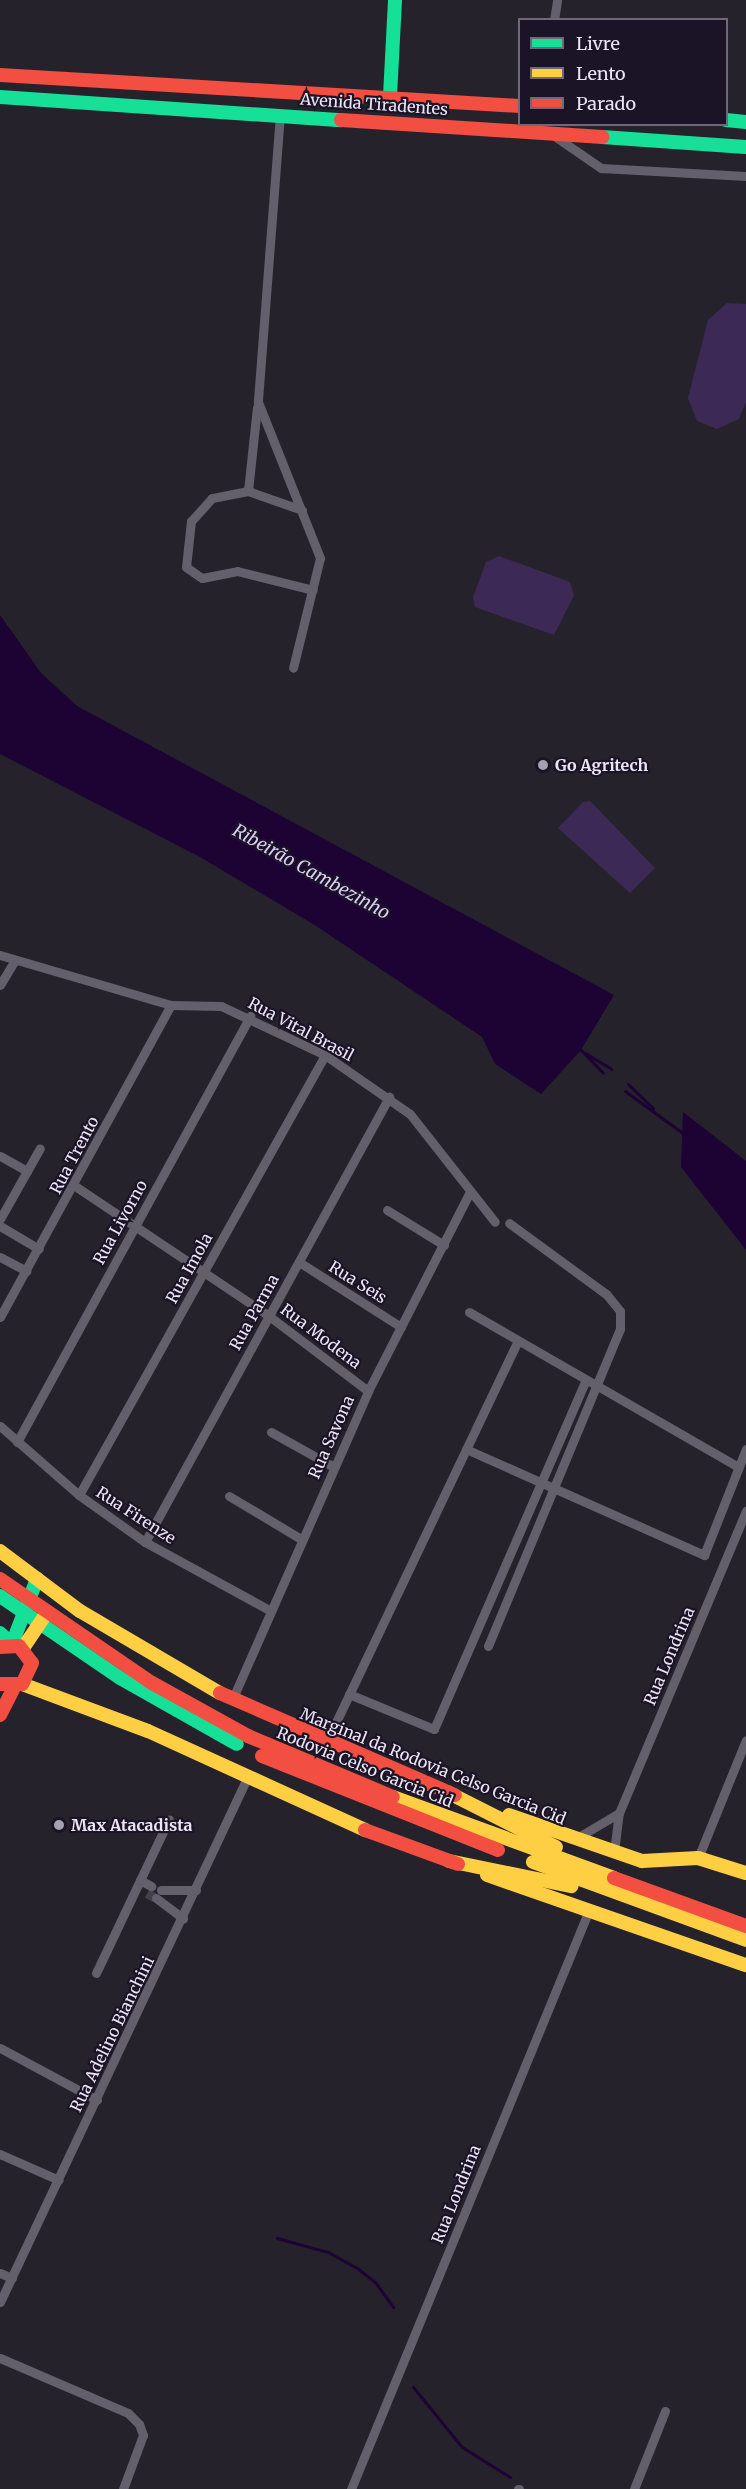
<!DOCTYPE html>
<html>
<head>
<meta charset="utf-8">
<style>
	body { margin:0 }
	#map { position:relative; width:746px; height:2489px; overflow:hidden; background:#26222c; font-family:Merriweather,serif }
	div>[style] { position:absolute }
	.green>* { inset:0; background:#3c2956 }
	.water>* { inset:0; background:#1c0333 }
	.stream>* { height:3px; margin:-1.5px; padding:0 1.5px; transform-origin:1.5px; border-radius:1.5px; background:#1c0333 }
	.street-tunnel>* { height:9px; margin-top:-4.5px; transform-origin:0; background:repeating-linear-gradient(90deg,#443f4a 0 9px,transparent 0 13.5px) }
	.street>* { height:9px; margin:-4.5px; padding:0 4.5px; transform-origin:4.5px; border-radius:4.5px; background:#64606b }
	.fast>* { height:14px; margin:-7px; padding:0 7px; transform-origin:7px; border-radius:7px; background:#16e098 }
	.slow>* { height:14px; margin:-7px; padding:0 7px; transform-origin:7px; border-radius:7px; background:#ffcf43 }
	.jam>* { height:14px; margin:-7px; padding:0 7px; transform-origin:7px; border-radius:7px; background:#f24e42 }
	.dots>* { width:16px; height:16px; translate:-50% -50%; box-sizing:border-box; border:3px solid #1b1427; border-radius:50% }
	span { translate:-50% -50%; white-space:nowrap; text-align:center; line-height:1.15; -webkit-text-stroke:4.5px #1b1427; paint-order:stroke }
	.street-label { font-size:16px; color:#ebe6f4 }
	.poi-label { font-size:16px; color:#ebe6f4; font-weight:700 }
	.left { translate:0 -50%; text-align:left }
	.water-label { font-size:18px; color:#ddcdf8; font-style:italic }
	.legend { position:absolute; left:518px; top:18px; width:210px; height:108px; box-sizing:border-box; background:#1b1427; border:2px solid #6e6879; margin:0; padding:8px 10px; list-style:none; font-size:18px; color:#ebe6f4 }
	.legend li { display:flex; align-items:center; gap:12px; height:30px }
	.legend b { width:30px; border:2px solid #6e6879 }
</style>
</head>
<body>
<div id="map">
	<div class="green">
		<div style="clip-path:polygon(727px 303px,746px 304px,746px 402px,739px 419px,717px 429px,697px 421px,688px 398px,708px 320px)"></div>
		<div style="clip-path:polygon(499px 556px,570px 582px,574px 595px,554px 635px,475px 607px,473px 597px,486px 562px)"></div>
		<div style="clip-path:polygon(590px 801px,655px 868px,630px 893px,558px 828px,583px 802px)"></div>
	</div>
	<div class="water">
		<div style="clip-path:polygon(0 615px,41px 673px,77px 706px,614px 995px,581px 1050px,541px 1094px,495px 1064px,482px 1037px,313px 924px,200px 857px,0 754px)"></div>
		<div style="clip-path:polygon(683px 1112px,746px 1161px,746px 1250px,681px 1167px)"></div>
	</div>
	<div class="stream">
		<div style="left:580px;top:1049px;width:33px;rotate:46deg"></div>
		<div style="left:585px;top:1053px;width:31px;rotate:31deg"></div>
		<div style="left:628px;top:1084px;width:35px;rotate:44deg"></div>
		<div style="left:625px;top:1091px;width:73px;rotate:36.1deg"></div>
		<div style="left:277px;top:2238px;width:53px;rotate:15.4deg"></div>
		<div style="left:328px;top:2252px;width:33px;rotate:29deg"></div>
		<div style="left:357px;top:2268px;width:23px;rotate:38deg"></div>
		<div style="left:375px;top:2282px;width:31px;rotate:54deg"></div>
		<div style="left:413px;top:2387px;width:77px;rotate:50.8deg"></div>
		<div style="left:462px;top:2447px;width:57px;rotate:32deg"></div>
	</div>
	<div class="street-tunnel">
		<div style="left:147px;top:1893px;width:10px;rotate:29deg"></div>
	</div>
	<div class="street">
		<div style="left:554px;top:20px;width:20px;rotate:-81deg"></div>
		<div style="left:280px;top:114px;width:289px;rotate:94.4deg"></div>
		<div style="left:258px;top:402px;width:168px;rotate:68.3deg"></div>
		<div style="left:320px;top:558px;width:113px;rotate:103.8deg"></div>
		<div style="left:556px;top:137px;width:55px;rotate:34.6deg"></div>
		<div style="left:601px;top:168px;width:145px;rotate:3.2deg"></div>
		<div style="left:248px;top:491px;width:84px;rotate:-83.9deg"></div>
		<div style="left:302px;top:510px;width:57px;rotate:-160.6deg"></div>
		<div style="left:248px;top:491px;width:37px;rotate:169deg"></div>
		<div style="left:212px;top:498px;width:31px;rotate:132deg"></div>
		<div style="left:191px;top:521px;width:46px;rotate:96.2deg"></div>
		<div style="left:186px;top:567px;width:19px;rotate:35deg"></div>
		<div style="left:202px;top:578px;width:36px;rotate:-11deg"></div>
		<div style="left:237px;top:571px;width:78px;rotate:14deg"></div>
		<div style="left:0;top:955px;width:178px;rotate:16.3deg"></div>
		<div style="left:171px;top:1005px;width:50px;rotate:1.1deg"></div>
		<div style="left:221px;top:1006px;width:115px;rotate:25.2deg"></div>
		<div style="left:325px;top:1055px;width:103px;rotate:34.8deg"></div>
		<div style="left:410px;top:1114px;width:137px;rotate:51.8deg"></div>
		<div style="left:0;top:985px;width:29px;rotate:-59deg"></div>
		<div style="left:0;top:1156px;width:31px;rotate:29deg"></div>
		<div style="left:75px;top:1186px;width:234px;rotate:33.8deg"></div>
		<div style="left:269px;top:1316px;width:124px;rotate:37.1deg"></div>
		<div style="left:387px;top:1210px;width:67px;rotate:31.6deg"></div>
		<div style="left:0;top:1219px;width:81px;rotate:-60.6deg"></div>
		<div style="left:0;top:1226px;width:45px;rotate:30.5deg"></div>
		<div style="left:0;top:1257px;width:30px;rotate:28deg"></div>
		<div style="left:299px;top:1262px;width:121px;rotate:32.5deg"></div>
		<div style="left:469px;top:1312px;width:311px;rotate:29.9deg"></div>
		<div style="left:0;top:1317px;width:356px;rotate:-61.3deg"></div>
		<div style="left:0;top:1426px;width:105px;rotate:41.1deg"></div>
		<div style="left:79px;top:1495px;width:81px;rotate:35.5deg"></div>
		<div style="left:145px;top:1542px;width:141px;rotate:28.7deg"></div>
		<div style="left:271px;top:1432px;width:72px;rotate:29.1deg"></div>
		<div style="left:17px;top:1442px;width:486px;rotate:-61.3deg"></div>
		<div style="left:466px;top:1449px;width:261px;rotate:24deg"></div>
		<div style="left:704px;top:1555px;width:114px;rotate:-68.4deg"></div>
		<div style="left:79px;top:1495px;width:504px;rotate:-60.79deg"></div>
		<div style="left:229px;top:1496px;width:84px;rotate:30.8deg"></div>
		<div style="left:145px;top:1542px;width:508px;rotate:-61.26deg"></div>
		<div style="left:488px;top:1646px;width:343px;rotate:-67.4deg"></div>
		<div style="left:620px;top:1329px;width:18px;rotate:-90deg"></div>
		<div style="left:620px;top:1311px;width:22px;rotate:-129deg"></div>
		<div style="left:606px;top:1294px;width:120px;rotate:-143.8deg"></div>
		<div style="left:349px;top:1694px;width:92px;rotate:22.4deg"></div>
		<div style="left:434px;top:1729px;width:378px;rotate:-66.5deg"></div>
		<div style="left:232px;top:1700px;width:338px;rotate:-66.2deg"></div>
		<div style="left:368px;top:1391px;width:224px;rotate:-62.9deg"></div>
		<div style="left:326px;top:1743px;width:444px;rotate:-64.5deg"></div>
		<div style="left:575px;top:1839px;width:51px;rotate:-30.6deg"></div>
		<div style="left:614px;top:1852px;width:39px;rotate:-83deg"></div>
		<div style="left:619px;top:1813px;width:328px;rotate:-67.2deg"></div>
		<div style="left:698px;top:1858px;width:127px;rotate:-67.9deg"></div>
		<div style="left:140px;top:1880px;width:13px;rotate:29deg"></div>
		<div style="left:161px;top:1890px;width:35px"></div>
		<div style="left:156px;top:1898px;width:34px;rotate:37deg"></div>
		<div style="left:96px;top:1973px;width:170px;rotate:-64.6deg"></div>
		<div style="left:0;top:2048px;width:110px;rotate:28.2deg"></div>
		<div style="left:0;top:2154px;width:64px;rotate:23.8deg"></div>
		<div style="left:0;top:2273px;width:13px;rotate:23deg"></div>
		<div style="left:0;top:2302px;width:579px;rotate:-64.76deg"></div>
		<div style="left:0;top:2358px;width:139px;rotate:23.3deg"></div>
		<div style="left:128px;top:2413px;width:16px;rotate:45deg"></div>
		<div style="left:139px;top:2424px;width:12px;rotate:70deg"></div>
		<div style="left:143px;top:2435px;width:58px;rotate:110.3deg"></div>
		<div style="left:351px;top:2489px;width:626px;rotate:-67.65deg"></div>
		<div style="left:518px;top:2489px;width:1px"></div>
		<div style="left:634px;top:2489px;width:84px;rotate:-68.3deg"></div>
	</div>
	<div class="fast">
		<div style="left:390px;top:96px;width:96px;rotate:-87deg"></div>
		<div style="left:0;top:97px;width:342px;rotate:3.9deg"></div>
		<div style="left:726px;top:120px;width:20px;rotate:6deg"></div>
		<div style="left:602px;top:137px;width:144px;rotate:4deg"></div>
		<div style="left:0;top:1596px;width:145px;rotate:34.3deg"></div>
		<div style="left:120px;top:1678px;width:134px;rotate:29.4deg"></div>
		<div style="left:0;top:1633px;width:16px;rotate:43deg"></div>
		<div style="left:12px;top:1644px;width:70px;rotate:-69deg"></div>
	</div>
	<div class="slow">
		<div style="left:0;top:1551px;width:100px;rotate:36.9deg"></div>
		<div style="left:80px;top:1611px;width:162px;rotate:30.4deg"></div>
		<div style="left:23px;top:1648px;width:37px;rotate:-56deg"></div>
		<div style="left:22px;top:1684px;width:134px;rotate:20.5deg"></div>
		<div style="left:148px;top:1731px;width:239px;rotate:24.5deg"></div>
		<div style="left:447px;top:1792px;width:122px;rotate:26.8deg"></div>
		<div style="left:393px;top:1797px;width:235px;rotate:20.1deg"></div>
		<div style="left:509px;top:1815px;width:141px;rotate:19.1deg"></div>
		<div style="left:642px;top:1861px;width:56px;rotate:-3.1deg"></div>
		<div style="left:698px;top:1858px;width:50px;rotate:17.4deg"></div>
		<div style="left:449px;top:1861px;width:125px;rotate:11.6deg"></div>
		<div style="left:533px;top:1862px;width:227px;rotate:20.1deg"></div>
		<div style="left:487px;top:1875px;width:274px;rotate:19.2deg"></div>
	</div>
	<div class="jam">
		<div style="left:0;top:75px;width:521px;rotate:3.41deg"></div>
		<div style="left:341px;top:120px;width:262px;rotate:3.7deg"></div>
		<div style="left:0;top:1579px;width:184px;rotate:34.4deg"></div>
		<div style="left:152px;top:1683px;width:110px;rotate:28.9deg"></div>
		<div style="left:248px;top:1736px;width:157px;rotate:22.8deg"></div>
		<div style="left:0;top:1647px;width:19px;rotate:-3deg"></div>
		<div style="left:19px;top:1646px;width:21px;rotate:53deg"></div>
		<div style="left:32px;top:1663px;width:23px;rotate:115deg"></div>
		<div style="left:22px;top:1684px;width:22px;rotate:180deg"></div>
		<div style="left:220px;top:1693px;width:256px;rotate:23.5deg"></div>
		<div style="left:0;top:1715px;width:31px;rotate:-63deg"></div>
		<div style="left:262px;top:1756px;width:254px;rotate:21.7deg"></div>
		<div style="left:365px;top:1830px;width:99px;rotate:20.1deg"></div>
		<div style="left:614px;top:1878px;width:140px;rotate:20deg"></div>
	</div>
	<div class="dots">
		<div style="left:543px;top:765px;background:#a6a1ae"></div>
		<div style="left:59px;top:1825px;background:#a6a1ae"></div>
	</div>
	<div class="street-label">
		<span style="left:374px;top:104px;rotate:4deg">Avenida Tiradentes</span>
		<span style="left:301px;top:1029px;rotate:28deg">Rua Vital Brasil</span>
		<span style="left:74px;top:1155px;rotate:-62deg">Rua Trento</span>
		<span style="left:120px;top:1222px;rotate:-61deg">Rua Livorno</span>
		<span style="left:189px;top:1268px;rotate:-61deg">Rua Imola</span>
		<span style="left:358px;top:1282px;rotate:32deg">Rua Seis</span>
		<span style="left:254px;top:1312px;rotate:-61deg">Rua Parma</span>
		<span style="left:321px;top:1336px;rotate:37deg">Rua Modena</span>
		<span style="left:331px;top:1437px;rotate:-66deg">Rua Savona</span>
		<span style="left:136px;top:1515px;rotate:33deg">Rua Firenze</span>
		<span style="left:669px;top:1656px;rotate:-67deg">Rua Londrina</span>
		<span style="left:433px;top:1766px;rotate:22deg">Marginal da Rodovia Celso Garcia Cid</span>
		<span style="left:365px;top:1767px;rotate:22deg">Rodovia Celso Garcia Cid</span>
		<span style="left:112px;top:2034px;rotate:-64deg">Rua Adelino Bianchini</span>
		<span style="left:456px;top:2194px;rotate:-68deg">Rua Londrina</span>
	</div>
	<div class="poi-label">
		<span class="left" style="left:555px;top:765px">Go Agritech</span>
		<span class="left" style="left:71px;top:1825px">Max Atacadista</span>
	</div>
	<div class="water-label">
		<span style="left:311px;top:872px;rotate:29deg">Ribeirão Cambezinho</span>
	</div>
	<ul class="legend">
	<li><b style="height:8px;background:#16e098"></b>Livre</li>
	<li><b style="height:8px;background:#ffcf43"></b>Lento</li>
	<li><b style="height:8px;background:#f24e42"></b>Parado</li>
	</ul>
</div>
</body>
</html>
